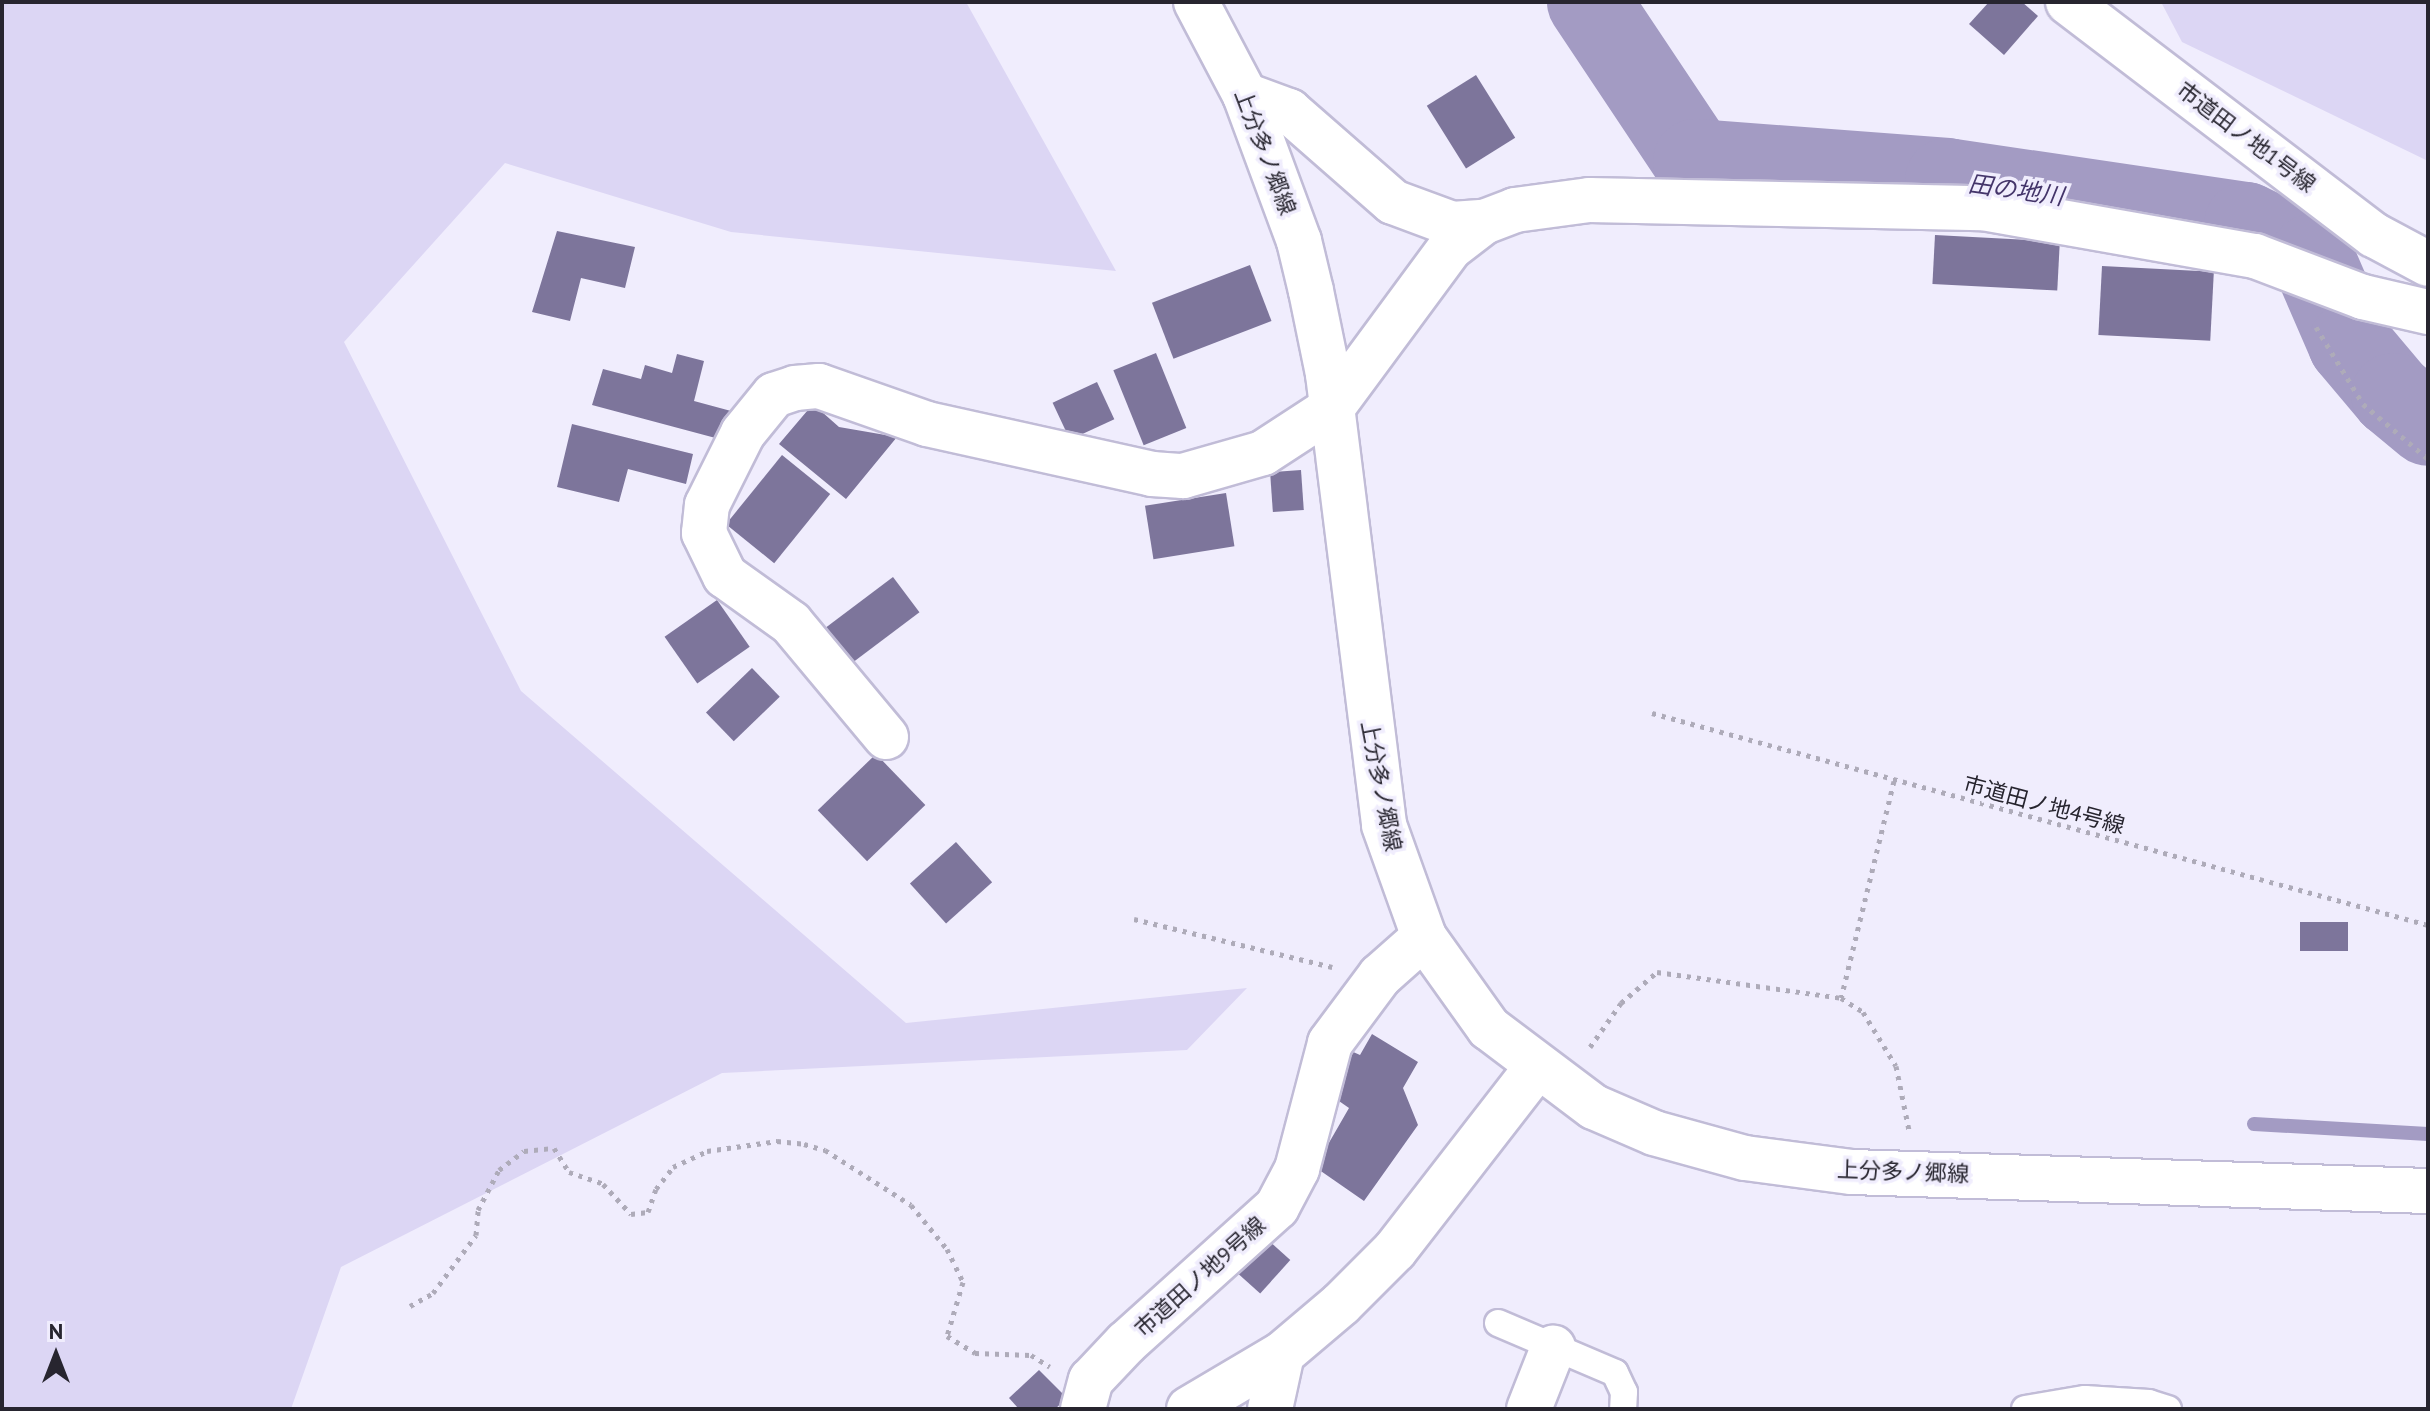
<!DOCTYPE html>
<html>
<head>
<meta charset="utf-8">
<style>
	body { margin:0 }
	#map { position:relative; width:2430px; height:1411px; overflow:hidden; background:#f0edfd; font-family:"PT Sans","Noto Sans JP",sans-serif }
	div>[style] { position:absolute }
	.green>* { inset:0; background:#dcd6f4 }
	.stream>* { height:14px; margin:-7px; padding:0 7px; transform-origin:7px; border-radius:7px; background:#a39bc3 }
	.river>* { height:84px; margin:-42px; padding:0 42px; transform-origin:42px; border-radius:42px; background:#a39bc3 }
	.building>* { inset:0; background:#7d759b; transform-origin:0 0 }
	.path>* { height:5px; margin-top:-2.5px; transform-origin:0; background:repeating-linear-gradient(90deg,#aeabb9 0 4px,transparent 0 10px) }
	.roads { filter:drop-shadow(2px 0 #c1bcd7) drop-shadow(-2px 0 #c1bcd7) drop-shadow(0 2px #c1bcd7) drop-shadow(0 -2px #c1bcd7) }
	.service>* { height:26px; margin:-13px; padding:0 13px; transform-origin:13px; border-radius:13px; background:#fff }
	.minor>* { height:44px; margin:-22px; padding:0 22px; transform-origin:22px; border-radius:22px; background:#fff }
	.tertiary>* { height:44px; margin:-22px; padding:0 22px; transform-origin:22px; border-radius:22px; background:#fff }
	.secondary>* { height:44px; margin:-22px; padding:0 22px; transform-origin:22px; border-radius:22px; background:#fff }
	span { translate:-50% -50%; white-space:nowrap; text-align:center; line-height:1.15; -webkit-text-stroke:7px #f0edfd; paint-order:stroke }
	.street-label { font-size:22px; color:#27252f }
	.water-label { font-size:24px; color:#44356a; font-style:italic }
	.frame { position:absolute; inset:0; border:4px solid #27252f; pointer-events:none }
	.north { position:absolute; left:16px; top:1315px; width:80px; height:80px; -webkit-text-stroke:6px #f0edfd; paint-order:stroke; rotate:0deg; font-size:22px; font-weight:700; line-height:32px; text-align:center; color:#27252f }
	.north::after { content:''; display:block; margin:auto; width:28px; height:36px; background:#27252f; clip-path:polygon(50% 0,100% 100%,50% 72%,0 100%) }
</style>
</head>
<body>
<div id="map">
	<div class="green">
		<div style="clip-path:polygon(2px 2px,966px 2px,1116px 271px,731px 232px,505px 163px,344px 342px,521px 691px,906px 1023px,1247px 988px,1187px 1050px,722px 1073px,341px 1267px,291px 1409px,2px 1409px)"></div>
		<div style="clip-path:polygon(2161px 2px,2428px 2px,2428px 161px,2182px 42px)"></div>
	</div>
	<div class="stream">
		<div style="left:2254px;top:1124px;width:174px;rotate:3.3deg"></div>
	</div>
	<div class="river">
		<div style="left:1589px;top:2px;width:191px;rotate:56.3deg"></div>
		<div style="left:1695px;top:161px;width:253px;rotate:4.3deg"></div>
		<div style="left:1947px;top:180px;width:302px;rotate:8.4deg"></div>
		<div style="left:2246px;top:224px;width:73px;rotate:25.9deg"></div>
		<div style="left:2312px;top:256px;width:96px;rotate:66.6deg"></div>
		<div style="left:2350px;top:344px;width:67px;rotate:49.9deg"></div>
		<div style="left:2393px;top:395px;width:45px;rotate:39.6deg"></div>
	</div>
	<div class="building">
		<div style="clip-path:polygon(1989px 2px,2022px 2px,2038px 16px,2004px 55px,1969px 24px)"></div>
		<div style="left:1476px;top:75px;width:74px;height:58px;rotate:58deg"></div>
		<div style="clip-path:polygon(557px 231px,635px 247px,625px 288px,581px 278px,570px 321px,532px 312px)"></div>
		<div style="left:1935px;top:235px;width:125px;height:49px;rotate:3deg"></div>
		<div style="left:1250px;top:265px;width:60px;height:105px;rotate:69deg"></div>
		<div style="left:2102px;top:266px;width:112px;height:69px;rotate:3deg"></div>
		<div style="left:1156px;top:353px;width:81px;height:46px;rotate:68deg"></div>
		<div style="clip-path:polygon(677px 354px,704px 361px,694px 401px,731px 411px,723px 440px,592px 405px,603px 369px,641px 379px,645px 365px,672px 373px)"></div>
		<div style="left:1097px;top:382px;width:41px;height:49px;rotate:65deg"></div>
		<div style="clip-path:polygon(813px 404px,839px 427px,897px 437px,846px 499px,779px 444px)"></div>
		<div style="clip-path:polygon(572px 424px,693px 454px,686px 484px,628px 469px,619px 502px,557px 487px)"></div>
		<div style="left:782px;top:455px;width:62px;height:89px;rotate:39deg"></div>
		<div style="left:1301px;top:470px;width:40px;height:31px;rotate:86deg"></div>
		<div style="left:1226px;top:493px;width:54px;height:82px;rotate:81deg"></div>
		<div style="left:893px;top:577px;width:44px;height:84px;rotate:53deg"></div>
		<div style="left:717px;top:600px;width:57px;height:64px;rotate:55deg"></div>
		<div style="left:752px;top:668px;width:40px;height:64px;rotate:46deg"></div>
		<div style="left:876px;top:754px;width:71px;height:81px;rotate:46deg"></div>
		<div style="left:956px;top:842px;width:54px;height:62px;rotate:48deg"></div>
		<div style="left:2300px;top:922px;width:48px;height:29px"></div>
		<div style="clip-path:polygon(1372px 1034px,1418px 1062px,1403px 1088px,1418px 1125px,1364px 1201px,1315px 1167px,1349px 1108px,1326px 1092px,1351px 1051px,1360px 1055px)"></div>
		<div style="left:1268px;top:1240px;width:30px;height:45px;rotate:42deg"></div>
		<div style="clip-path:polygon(1039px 1370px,1067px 1398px,1055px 1409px,1019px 1409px,1009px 1398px)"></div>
	</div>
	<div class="path">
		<div style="left:2316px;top:327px;width:90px;rotate:58.6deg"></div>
		<div style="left:2363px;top:404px;width:85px;rotate:40.2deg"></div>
		<div style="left:1652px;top:713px;width:804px;rotate:15.28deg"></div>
		<div style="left:1894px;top:781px;width:223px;rotate:103.7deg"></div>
		<div style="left:1841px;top:998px;width:26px;rotate:32deg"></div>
		<div style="left:1863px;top:1012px;width:63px;rotate:58.6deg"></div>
		<div style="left:1896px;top:1066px;width:65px;rotate:78.5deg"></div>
		<div style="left:1134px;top:919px;width:204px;rotate:13.6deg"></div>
		<div style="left:1590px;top:1047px;width:54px;rotate:-54.8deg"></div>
		<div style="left:1621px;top:1003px;width:48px;rotate:-40.7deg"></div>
		<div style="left:1657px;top:972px;width:186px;rotate:8deg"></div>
		<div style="left:410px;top:1306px;width:26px;rotate:-29deg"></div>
		<div style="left:433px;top:1293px;width:72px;rotate:-53.4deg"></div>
		<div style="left:476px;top:1235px;width:25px;rotate:-85deg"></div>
		<div style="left:478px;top:1210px;width:45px;rotate:-62.3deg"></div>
		<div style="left:499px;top:1170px;width:31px;rotate:-37deg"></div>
		<div style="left:524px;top:1151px;width:30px;rotate:-6deg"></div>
		<div style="left:554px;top:1148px;width:28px;rotate:58deg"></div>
		<div style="left:569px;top:1172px;width:36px;rotate:19deg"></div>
		<div style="left:603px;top:1184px;width:41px;rotate:47deg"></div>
		<div style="left:631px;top:1214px;width:17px;rotate:-7deg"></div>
		<div style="left:648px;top:1212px;width:24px;rotate:-71deg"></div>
		<div style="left:656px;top:1189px;width:28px;rotate:-52deg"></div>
		<div style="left:673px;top:1167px;width:38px;rotate:-25deg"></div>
		<div style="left:707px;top:1151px;width:71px;rotate:-8.1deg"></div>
		<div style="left:777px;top:1141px;width:27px;rotate:6deg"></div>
		<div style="left:804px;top:1144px;width:22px;rotate:16deg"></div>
		<div style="left:825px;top:1150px;width:102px;rotate:32.6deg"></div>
		<div style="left:911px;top:1205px;width:57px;rotate:50.7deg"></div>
		<div style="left:947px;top:1249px;width:37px;rotate:64deg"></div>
		<div style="left:963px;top:1282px;width:56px;rotate:106.5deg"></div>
		<div style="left:947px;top:1336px;width:33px;rotate:31deg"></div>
		<div style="left:975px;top:1353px;width:56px;rotate:2deg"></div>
		<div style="left:1031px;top:1355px;width:22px;rotate:32deg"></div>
	</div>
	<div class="roads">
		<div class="service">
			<div style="left:1498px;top:1323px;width:127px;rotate:23.1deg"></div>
			<div style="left:1615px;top:1373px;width:21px;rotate:65deg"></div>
			<div style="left:1624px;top:1392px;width:17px;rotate:93deg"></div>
			<div style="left:2025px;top:1409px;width:61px;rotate:-9.5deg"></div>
			<div style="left:2085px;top:1399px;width:64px;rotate:3.6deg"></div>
			<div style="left:2149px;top:1403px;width:20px;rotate:18deg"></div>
		</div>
		<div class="minor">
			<div style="left:2068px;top:2px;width:385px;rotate:37.3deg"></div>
			<div style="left:2374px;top:235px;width:61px;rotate:28.2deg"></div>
			<div style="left:1245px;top:95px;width:47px;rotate:20deg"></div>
			<div style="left:1289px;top:111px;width:138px;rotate:41.2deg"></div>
			<div style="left:1393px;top:202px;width:63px;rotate:20.4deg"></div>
			<div style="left:1452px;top:224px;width:32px;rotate:-4deg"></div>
			<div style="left:886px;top:737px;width:148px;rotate:-129.8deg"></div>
			<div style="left:791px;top:623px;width:81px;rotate:-144.5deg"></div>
			<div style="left:725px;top:576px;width:48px;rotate:-116deg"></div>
			<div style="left:704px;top:533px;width:28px;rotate:-84deg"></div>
			<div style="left:707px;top:505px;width:80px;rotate:-63.4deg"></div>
			<div style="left:743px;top:433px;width:49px;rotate:-50.8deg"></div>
			<div style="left:774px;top:395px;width:22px;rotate:-18deg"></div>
			<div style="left:795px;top:388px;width:24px;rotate:-5deg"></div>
			<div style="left:819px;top:386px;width:114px;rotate:19.4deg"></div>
			<div style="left:927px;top:424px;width:230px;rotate:12.5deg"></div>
			<div style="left:1152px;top:474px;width:31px;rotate:4deg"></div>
			<div style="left:1183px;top:476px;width:83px;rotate:-16deg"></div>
			<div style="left:1263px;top:453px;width:82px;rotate:-33.1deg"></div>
			<div style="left:1332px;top:408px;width:199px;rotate:-53.6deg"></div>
			<div style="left:1450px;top:248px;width:43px;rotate:-37.4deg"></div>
			<div style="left:1484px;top:222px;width:33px;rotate:-21deg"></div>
			<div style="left:1515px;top:210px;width:75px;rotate:-7.7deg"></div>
			<div style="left:1589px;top:200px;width:393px;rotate:1.2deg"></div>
			<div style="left:1982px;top:208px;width:277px;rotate:10deg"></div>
			<div style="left:2255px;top:256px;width:116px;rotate:20.8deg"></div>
			<div style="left:2363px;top:297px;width:67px;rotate:13deg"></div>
			<div style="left:1083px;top:1409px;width:30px;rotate:-75deg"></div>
			<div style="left:1091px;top:1380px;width:51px;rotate:-46.6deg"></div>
			<div style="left:1126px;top:1343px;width:203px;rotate:-42deg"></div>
			<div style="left:1277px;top:1207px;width:43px;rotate:-62.2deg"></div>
			<div style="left:1297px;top:1169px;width:130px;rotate:-75.3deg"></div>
			<div style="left:1330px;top:1043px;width:84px;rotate:-53.3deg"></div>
			<div style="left:1380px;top:976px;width:59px;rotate:-41.6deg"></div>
			<div style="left:1270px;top:1409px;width:56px;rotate:-77.7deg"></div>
			<div style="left:1529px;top:1409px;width:66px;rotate:-68.5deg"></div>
		</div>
		<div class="tertiary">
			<div style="left:1189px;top:1409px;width:108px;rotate:-30.6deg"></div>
			<div style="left:1282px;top:1354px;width:77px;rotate:-40.3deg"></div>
			<div style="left:1341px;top:1304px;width:76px;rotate:-45deg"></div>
			<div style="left:1395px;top:1250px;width:230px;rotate:-52.2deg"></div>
		</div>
		<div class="secondary">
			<div style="left:1196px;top:2px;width:105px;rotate:62.2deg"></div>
			<div style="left:1245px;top:95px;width:156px;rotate:69.7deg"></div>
			<div style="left:1299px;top:241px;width:51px;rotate:76.5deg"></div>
			<div style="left:1311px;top:291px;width:85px;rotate:78.4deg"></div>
			<div style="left:1328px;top:374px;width:454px;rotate:82.9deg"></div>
			<div style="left:1384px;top:825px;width:119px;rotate:70.3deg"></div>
			<div style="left:1424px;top:937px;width:112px;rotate:54.5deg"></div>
			<div style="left:1489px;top:1028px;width:131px;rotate:37deg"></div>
			<div style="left:1594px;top:1107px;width:65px;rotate:23.4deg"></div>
			<div style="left:1654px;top:1133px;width:94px;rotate:15.4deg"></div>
			<div style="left:1745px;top:1158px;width:108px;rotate:7.5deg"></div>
			<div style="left:1852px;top:1172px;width:576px;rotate:1.89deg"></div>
		</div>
	</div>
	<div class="street-label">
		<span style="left:2246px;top:137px;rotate:37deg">市道田ノ地1号線</span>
		<span style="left:1265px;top:152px;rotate:69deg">上分多ノ郷線</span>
		<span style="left:1381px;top:786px;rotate:79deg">上分多ノ郷線</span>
		<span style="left:2044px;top:805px;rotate:15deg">市道田ノ地4号線</span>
		<span style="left:1903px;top:1172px;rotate:2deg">上分多ノ郷線</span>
		<span style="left:1200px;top:1277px;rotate:-42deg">市道田ノ地9号線</span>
	</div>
	<div class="water-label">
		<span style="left:2016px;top:190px;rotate:8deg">田の地川</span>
	</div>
	<div class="frame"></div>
	<div class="north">N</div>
</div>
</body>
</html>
